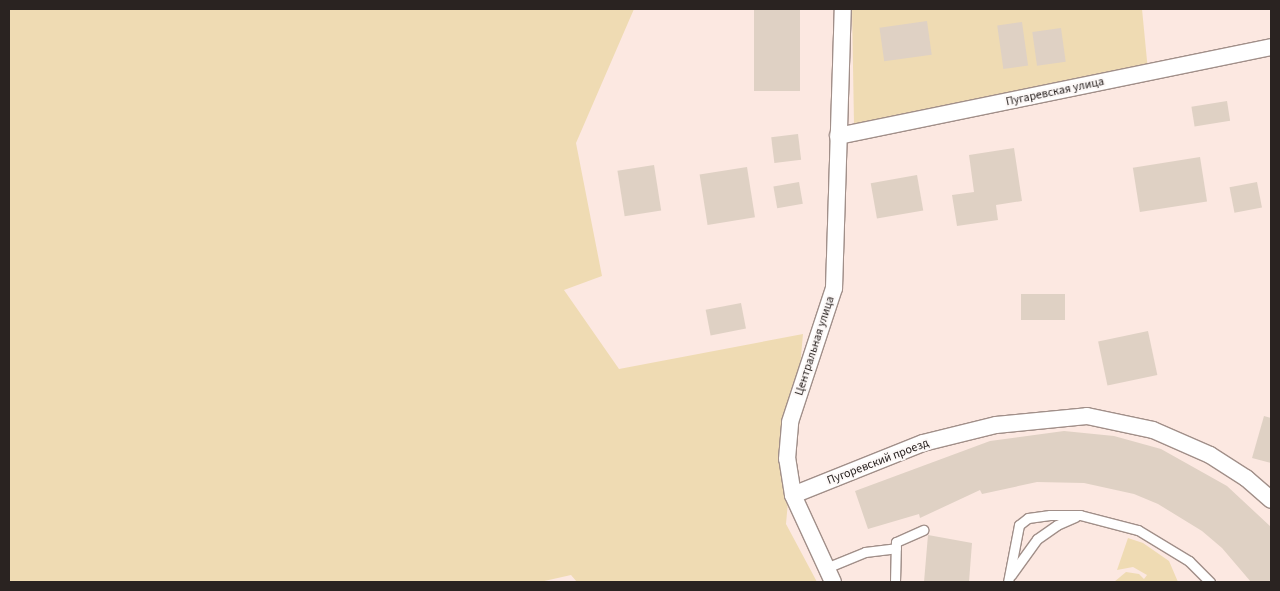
<!DOCTYPE html>
<html>
<head>
<meta charset="utf-8">
<style>
	body { margin:0 }
	#map { position:relative; width:1280px; height:591px; overflow:hidden; background:#fce8e1; font-family:"Source Sans 3",sans-serif }
	div>[style] { position:absolute }
	.green>* { inset:0; background:#efdbb3 }
	.building>* { inset:0; background:#dfd1c4; transform-origin:0 0 }
	.roads { filter:drop-shadow(1px 0 #a18f89) drop-shadow(-1px 0 #a18f89) drop-shadow(0 1px #a18f89) drop-shadow(0 -1px #a18f89) }
	.service>* { height:9px; margin:-4.5px; padding:0 4.5px; transform-origin:4.5px; border-radius:4.5px; background:#fff }
	.minor>* { height:16px; margin:-8px; padding:0 8px; transform-origin:8px; border-radius:8px; background:#fff }
	span { translate:-50% -50%; white-space:nowrap; text-align:center; line-height:1.15; -webkit-text-stroke:4px #fdf9f8; paint-order:stroke }
	.street-label { font-size:12px; color:#2a2321 }
	.frame { position:absolute; inset:0; border:10px solid #2a2321; pointer-events:none }
</style>
</head>
<body>
<div id="map">
	<div class="green">
		<div style="clip-path:polygon(9px 9px,634px 9px,576px 143px,602px 276px,564px 290px,619px 369px,803px 334px,786px 524px,817px 582px,577px 582px,571px 575px,540px 582px,9px 582px)"></div>
		<div style="clip-path:polygon(852px 9px,1142px 9px,1148px 71px,854px 124px)"></div>
		<div style="clip-path:polygon(1128px 538px,1143px 543px,1169px 561px,1178px 582px,1114px 582px,1126px 572px,1139px 574px,1144px 579px,1147px 575px,1133px 567px,1117px 570px)"></div>
	</div>
	<div class="building">
		<div style="left:754px;top:9px;width:46px;height:82px"></div>
		<div style="left:927px;top:21px;width:34px;height:48px;rotate:82deg"></div>
		<div style="left:1022px;top:22px;width:44px;height:25px;rotate:82deg"></div>
		<div style="left:1061px;top:28px;width:34px;height:29px;rotate:82deg"></div>
		<div style="left:1227px;top:101px;width:20px;height:36px;rotate:81deg"></div>
		<div style="left:798px;top:134px;width:26px;height:27px;rotate:83deg"></div>
		<div style="clip-path:polygon(1014px 148px,1022px 201px,996px 205px,998px 220px,957px 226px,952px 195px,974px 192px,969px 155px)"></div>
		<div style="left:1200px;top:157px;width:45px;height:68px;rotate:81deg"></div>
		<div style="left:654px;top:165px;width:46px;height:37px;rotate:81deg"></div>
		<div style="left:747px;top:167px;width:51px;height:48px;rotate:81deg"></div>
		<div style="left:917px;top:175px;width:36px;height:47px;rotate:80deg"></div>
		<div style="left:799px;top:182px;width:22px;height:26px;rotate:80deg"></div>
		<div style="left:1257px;top:182px;width:26px;height:28px;rotate:79deg"></div>
		<div style="left:1021px;top:294px;width:44px;height:26px"></div>
		<div style="left:741px;top:303px;width:26px;height:36px;rotate:79deg"></div>
		<div style="left:1148px;top:331px;width:45px;height:51px;rotate:78deg"></div>
		<div style="clip-path:polygon(1264px 416px,1271px 418px,1271px 463px,1252px 458px)"></div>
		<div style="clip-path:polygon(1064px 431px,1114px 436px,1161px 449px,1227px 486px,1271px 527px,1271px 582px,1251px 582px,1222px 548px,1202px 531px,1158px 504px,1134px 494px,1084px 483px,1037px 482px,982px 494px,980px 490px,920px 518px,919px 514px,868px 529px,855px 491px,990px 441px)"></div>
		<div style="clip-path:polygon(928px 535px,972px 543px,969px 582px,924px 582px)"></div>
	</div>
	<div class="roads">
		<div class="service">
			<div style="left:826px;top:568px;width:42px;rotate:-22.3deg"></div>
			<div style="left:865px;top:552px;width:31px;rotate:-7deg"></div>
			<div style="left:1011px;top:575px;width:44px;rotate:-54.2deg"></div>
			<div style="left:1037px;top:539px;width:24px;rotate:-35deg"></div>
			<div style="left:1057px;top:525px;width:20px;rotate:-24deg"></div>
			<div style="left:895px;top:582px;width:40px;rotate:-88.6deg"></div>
			<div style="left:896px;top:542px;width:30px;rotate:-24deg"></div>
			<div style="left:1008px;top:582px;width:58px;rotate:-79.1deg"></div>
			<div style="left:1019px;top:525px;width:11px;rotate:-38deg"></div>
			<div style="left:1028px;top:518px;width:22px;rotate:-8deg"></div>
			<div style="left:1050px;top:515px;width:30px"></div>
			<div style="left:1080px;top:515px;width:60px;rotate:14.5deg"></div>
			<div style="left:1138px;top:530px;width:60px;rotate:31.3deg"></div>
			<div style="left:1189px;top:561px;width:30px;rotate:45deg"></div>
		</div>
		<div class="minor">
			<div style="left:838px;top:136px;width:442px;rotate:-11.6deg"></div>
			<div style="left:793px;top:495px;width:140px;rotate:-21.8deg"></div>
			<div style="left:923px;top:443px;width:75px;rotate:-13.9deg"></div>
			<div style="left:996px;top:425px;width:91px;rotate:-5.6deg"></div>
			<div style="left:1087px;top:416px;width:67px;rotate:12deg"></div>
			<div style="left:1153px;top:430px;width:62px;rotate:23.7deg"></div>
			<div style="left:1210px;top:455px;width:43px;rotate:32.6deg"></div>
			<div style="left:1246px;top:478px;width:33px;rotate:41deg"></div>
			<div style="left:833px;top:582px;width:96px;rotate:-114.7deg"></div>
			<div style="left:793px;top:495px;width:36px;rotate:-99deg"></div>
			<div style="left:787px;top:459px;width:37px;rotate:-85deg"></div>
			<div style="left:790px;top:422px;width:141px;rotate:-71.8deg"></div>
			<div style="left:834px;top:288px;width:279px;rotate:-88.2deg"></div>
		</div>
	</div>
	<div class="street-label">
		<span style="left:1055px;top:92px;rotate:-12deg">Пугаревская улица</span>
		<span style="left:815px;top:346px;rotate:-72deg">Центральная улица</span>
		<span style="left:878px;top:462px;rotate:-21deg">Пугоревский проезд</span>
	</div>
	<div class="frame"></div>
</div>
</body>
</html>
